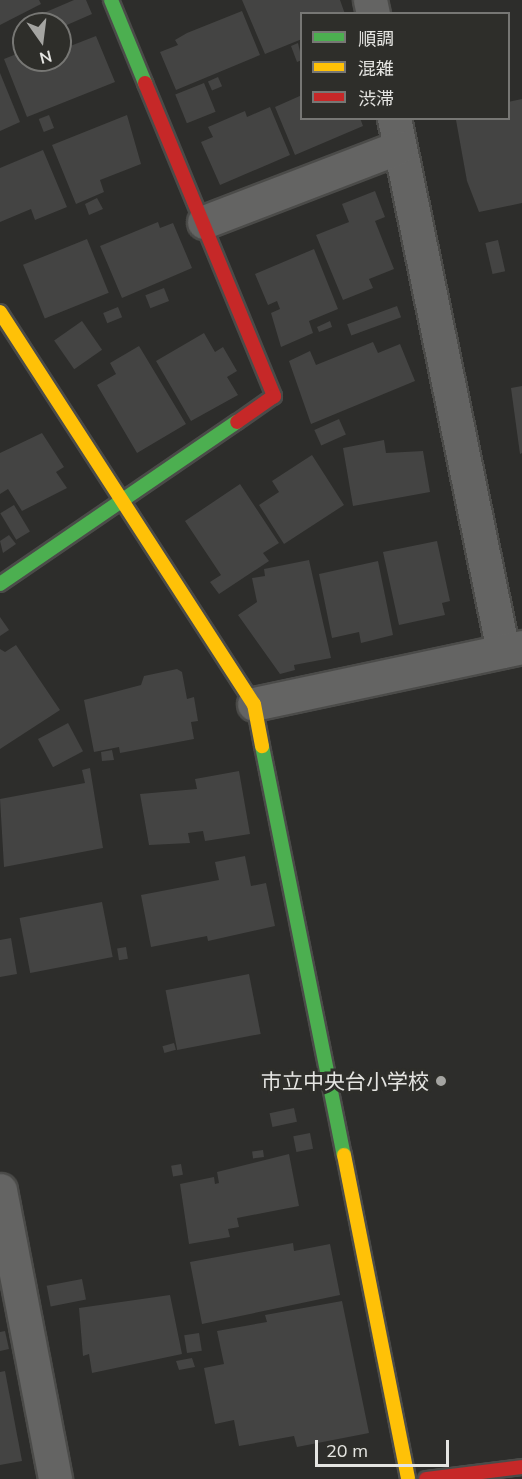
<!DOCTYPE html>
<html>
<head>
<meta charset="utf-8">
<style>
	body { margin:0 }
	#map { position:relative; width:522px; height:1479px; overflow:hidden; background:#2d2d2b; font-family:Mulish,"Noto Sans JP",sans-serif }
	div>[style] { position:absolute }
	.building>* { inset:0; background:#444443; transform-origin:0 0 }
	.roads { filter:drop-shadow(2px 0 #4b4b49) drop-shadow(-2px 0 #4b4b49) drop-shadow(0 2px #4b4b49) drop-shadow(0 -2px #4b4b49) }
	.street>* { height:33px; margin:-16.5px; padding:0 16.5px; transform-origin:16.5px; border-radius:16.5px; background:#646463 }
	.fast>* { height:14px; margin:-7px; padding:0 7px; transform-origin:7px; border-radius:7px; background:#4caf50 }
	.slow>* { height:14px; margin:-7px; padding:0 7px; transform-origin:7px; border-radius:7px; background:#ffc107 }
	.jam>* { height:14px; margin:-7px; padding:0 7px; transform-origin:7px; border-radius:7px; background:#c62828 }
	.dots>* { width:16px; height:16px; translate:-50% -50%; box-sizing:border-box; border:3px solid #2e2e2a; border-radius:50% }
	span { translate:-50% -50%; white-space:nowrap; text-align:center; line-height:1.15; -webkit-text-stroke:6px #2e2e2a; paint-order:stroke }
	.poi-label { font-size:21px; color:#e5e5e2 }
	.right { translate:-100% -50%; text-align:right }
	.legend { position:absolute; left:300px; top:12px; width:210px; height:108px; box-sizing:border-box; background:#2e2e2a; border:2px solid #777774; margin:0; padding:8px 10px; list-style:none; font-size:18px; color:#e5e5e2 }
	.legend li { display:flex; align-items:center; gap:12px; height:30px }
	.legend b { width:30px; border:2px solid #777774 }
	.north { position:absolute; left:12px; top:12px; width:60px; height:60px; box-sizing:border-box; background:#2e2e2a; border:2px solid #777774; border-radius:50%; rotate:166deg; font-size:16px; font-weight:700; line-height:24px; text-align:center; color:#e5e5e2 }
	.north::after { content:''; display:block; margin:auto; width:21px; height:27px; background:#a5a5a2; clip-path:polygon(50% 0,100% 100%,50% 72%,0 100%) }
	.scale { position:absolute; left:315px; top:1440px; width:134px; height:27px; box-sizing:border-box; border:3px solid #e5e5e2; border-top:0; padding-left:8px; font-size:18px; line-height:21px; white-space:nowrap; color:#e5e5e2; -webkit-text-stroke:4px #2e2e2a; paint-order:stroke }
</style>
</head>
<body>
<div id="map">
	<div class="building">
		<div style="clip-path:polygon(0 0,39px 0,41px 4px,0 25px)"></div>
		<div style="clip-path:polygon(74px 0,86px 0,92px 14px,60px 28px,60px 24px,27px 24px,25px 21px)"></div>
		<div style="clip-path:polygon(242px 0,340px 0,345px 14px,302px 14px,302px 39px,265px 54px)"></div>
		<div style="clip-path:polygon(242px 11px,260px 55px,176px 90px,160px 52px,178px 45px,175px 40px,187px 33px)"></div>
		<div style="clip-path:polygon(96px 36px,115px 82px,27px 117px,4px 59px,24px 51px,24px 60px,60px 60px,60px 50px)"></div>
		<div style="clip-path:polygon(298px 43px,302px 60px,297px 62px,291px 46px)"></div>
		<div style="clip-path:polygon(0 73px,20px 122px,0 131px)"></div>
		<div style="left:218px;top:77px;width:10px;height:11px;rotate:66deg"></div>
		<div style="left:204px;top:83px;width:31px;height:31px;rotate:68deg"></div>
		<div style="clip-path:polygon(302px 95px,302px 118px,360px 118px,363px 126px,295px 155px,275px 107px)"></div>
		<div style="clip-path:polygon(522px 99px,522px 203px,479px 212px,467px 181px,456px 120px,508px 118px,508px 102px)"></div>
		<div style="clip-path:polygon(270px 107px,290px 155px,220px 185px,201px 142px,213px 137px,208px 127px,245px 111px,247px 117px)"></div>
		<div style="left:49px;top:115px;width:14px;height:11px;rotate:69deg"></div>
		<div style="clip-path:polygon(127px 115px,141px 164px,100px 180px,104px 192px,76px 204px,52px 145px)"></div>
		<div style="clip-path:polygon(43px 150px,67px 207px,35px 220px,31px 209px,0 222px,0 168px)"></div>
		<div style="clip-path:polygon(375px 191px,385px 217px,375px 221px,394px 269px,369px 279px,373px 288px,343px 300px,316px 235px,349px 222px,342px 204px)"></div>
		<div style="clip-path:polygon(97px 198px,103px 209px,89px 215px,85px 204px)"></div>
		<div style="clip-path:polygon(158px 222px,160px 228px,173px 223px,192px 268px,122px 298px,100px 246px)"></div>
		<div style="left:87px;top:239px;width:58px;height:69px;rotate:68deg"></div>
		<div style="left:498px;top:240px;width:32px;height:13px;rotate:77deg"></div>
		<div style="clip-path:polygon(314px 249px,338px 309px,309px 321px,313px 333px,281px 347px,271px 313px,280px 309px,277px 301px,268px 305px,255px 274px)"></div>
		<div style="left:164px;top:288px;width:14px;height:20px;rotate:69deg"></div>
		<div style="left:397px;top:306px;width:12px;height:53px;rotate:70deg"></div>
		<div style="left:118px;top:307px;width:11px;height:16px;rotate:68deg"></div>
		<div style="left:82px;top:321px;width:35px;height:34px;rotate:55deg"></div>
		<div style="clip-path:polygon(330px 321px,332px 327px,319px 332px,317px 327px)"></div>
		<div style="clip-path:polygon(204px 333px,215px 352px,223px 347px,237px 371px,227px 377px,238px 395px,191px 421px,156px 361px)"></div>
		<div style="clip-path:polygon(373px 342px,378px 353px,400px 344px,415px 381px,311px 424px,289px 361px,310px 351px,316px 365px)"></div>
		<div style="clip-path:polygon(139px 346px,186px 424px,137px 453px,97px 385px,116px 374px,110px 363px)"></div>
		<div style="clip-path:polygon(522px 386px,522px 453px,520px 454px,511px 388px)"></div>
		<div style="left:339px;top:419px;width:17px;height:27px;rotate:66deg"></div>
		<div style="clip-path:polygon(42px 433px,64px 467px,56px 472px,67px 488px,22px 511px,8px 489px,0 494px,0 453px)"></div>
		<div style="clip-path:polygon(384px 440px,386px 453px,423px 451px,430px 492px,353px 506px,343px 448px)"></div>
		<div style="clip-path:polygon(312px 455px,344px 505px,284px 544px,259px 505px,279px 492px,272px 481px)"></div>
		<div style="clip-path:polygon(240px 484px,279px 543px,263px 553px,269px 561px,219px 594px,210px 582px,221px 575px,185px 521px)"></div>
		<div style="left:14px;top:505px;width:31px;height:16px;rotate:59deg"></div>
		<div style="clip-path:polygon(9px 535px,16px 544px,3px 553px,0 541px)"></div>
		<div style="clip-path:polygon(437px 541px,450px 601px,442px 603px,445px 615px,399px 625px,383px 552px)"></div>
		<div style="clip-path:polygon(309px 560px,331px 658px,294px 665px,295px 670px,280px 674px,238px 615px,257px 602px,252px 578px,265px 576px,264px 569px)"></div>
		<div style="clip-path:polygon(378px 561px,393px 635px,361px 643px,359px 632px,332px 638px,319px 574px)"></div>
		<div style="clip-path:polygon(0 617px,9px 630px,0 636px)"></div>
		<div style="clip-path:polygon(16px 645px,60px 710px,0 749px,0 649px,5px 652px)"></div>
		<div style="clip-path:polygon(177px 669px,182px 672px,187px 699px,194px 697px,198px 721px,191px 722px,194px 739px,120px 753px,119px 747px,94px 752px,84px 700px,141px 685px,144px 676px)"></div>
		<div style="left:68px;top:723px;width:32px;height:34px;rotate:62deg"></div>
		<div style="clip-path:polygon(112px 750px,114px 760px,102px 761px,101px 752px)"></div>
		<div style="clip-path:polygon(90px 768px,103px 848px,4px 867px,0 799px,85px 783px,82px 770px)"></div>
		<div style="clip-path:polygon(239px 771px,250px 834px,205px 841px,203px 831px,188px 833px,190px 843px,149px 845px,140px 794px,197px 789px,195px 779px)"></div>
		<div style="clip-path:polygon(245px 856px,251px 886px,266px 883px,275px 926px,208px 941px,207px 936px,151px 947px,141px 895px,219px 880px,215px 862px)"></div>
		<div style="left:102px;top:902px;width:56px;height:84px;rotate:79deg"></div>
		<div style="clip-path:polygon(11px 938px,17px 974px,0 977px,0 940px)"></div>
		<div style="left:126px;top:947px;width:12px;height:9px;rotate:81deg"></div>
		<div style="left:249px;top:974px;width:61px;height:85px;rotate:79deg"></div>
		<div style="left:174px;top:1043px;width:7px;height:12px;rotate:74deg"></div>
		<div style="left:294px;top:1108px;width:14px;height:25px;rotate:78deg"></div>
		<div style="left:310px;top:1133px;width:16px;height:17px;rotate:79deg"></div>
		<div style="left:263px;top:1150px;width:7px;height:11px;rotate:82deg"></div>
		<div style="clip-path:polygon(289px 1154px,299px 1206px,237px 1218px,239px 1227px,228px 1229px,230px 1237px,189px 1244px,180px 1184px,214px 1177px,215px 1184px,219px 1183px,217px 1172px)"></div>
		<div style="left:181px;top:1164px;width:11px;height:10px;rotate:80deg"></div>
		<div style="clip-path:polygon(293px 1243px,294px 1251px,330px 1244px,340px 1295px,202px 1324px,190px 1262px)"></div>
		<div style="left:82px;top:1279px;width:21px;height:36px;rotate:79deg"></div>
		<div style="clip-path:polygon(170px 1295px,182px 1354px,92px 1373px,89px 1354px,83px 1356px,79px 1308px)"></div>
		<div style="clip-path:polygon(342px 1301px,369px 1433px,297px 1447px,294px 1436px,239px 1446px,234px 1420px,215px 1424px,204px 1368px,224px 1364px,217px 1331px,267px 1322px,265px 1315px)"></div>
		<div style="clip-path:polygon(5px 1331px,9px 1349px,0 1351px,0 1332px)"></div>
		<div style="left:199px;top:1333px;width:18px;height:15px;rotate:81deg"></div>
		<div style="clip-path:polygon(192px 1358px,195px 1367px,179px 1370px,176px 1361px)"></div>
		<div style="clip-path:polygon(5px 1371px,22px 1461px,0 1465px,0 1372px)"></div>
	</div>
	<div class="roads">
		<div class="street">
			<div style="left:370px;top:0;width:14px;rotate:78deg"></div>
			<div style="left:394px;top:118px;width:544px;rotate:78.44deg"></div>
			<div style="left:204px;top:222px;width:209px;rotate:-21deg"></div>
			<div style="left:254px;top:704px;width:274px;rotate:-12deg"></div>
			<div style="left:0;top:1190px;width:294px;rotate:79.2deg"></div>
		</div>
		<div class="fast">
			<div style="left:111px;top:0;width:90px;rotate:67.7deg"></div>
			<div style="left:0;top:584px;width:287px;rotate:-34.4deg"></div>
			<div style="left:262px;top:746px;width:417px;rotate:78.7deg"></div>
		</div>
		<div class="slow">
			<div style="left:0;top:312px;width:467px;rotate:57.1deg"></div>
			<div style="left:254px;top:704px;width:43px;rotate:79.2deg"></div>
			<div style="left:344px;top:1155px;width:330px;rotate:78.8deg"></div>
		</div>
		<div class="jam">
			<div style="left:145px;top:83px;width:339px;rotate:67.6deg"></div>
			<div style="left:274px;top:396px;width:45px;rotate:144.9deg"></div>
			<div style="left:426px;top:1479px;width:97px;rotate:-7.1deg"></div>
		</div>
	</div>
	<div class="dots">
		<div style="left:441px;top:1081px;background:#a5a5a2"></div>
	</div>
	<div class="poi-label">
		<span class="right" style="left:429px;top:1081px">市立中央台小学校</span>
	</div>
	<ul class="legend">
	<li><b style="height:8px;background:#4caf50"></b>順調</li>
	<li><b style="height:8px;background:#ffc107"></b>混雑</li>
	<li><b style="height:8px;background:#c62828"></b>渋滞</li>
	</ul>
	<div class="north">N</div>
	<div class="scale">20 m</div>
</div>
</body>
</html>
